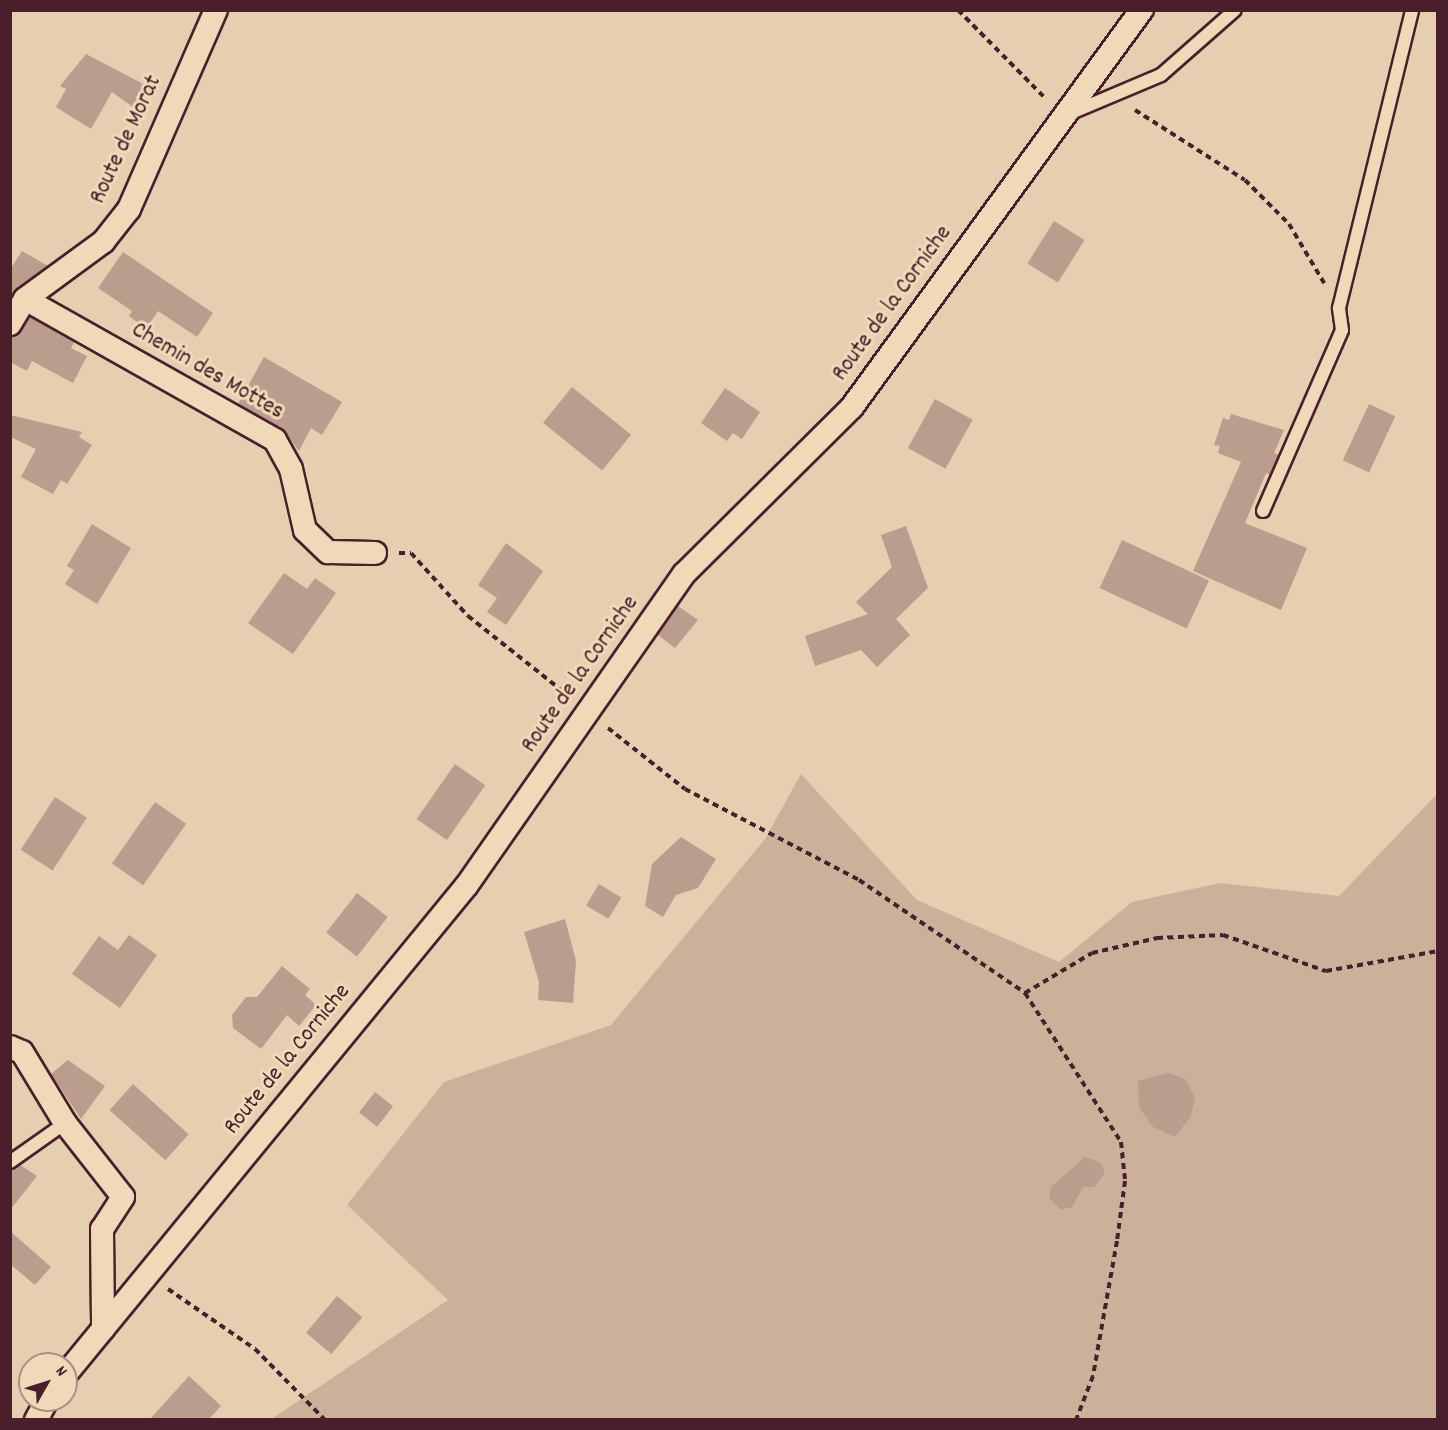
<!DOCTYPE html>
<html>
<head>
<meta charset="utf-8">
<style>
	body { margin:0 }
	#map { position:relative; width:1448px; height:1430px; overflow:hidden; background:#e6ceb1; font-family:Dekko,sans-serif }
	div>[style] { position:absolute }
	.green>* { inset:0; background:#ccb19a }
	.building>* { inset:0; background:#ba9d8c; transform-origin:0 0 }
	.path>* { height:4px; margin-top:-2px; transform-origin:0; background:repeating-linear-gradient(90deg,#4a1f2b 0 6px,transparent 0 10.5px) }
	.roads { filter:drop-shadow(2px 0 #4a1f2b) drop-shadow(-2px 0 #4a1f2b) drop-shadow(0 2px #4a1f2b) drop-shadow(0 -2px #4a1f2b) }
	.lane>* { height:12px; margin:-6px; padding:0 6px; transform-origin:6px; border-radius:6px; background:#f0d9b9 }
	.street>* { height:22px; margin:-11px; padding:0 11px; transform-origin:11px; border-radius:11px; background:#f0d9b9 }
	span { translate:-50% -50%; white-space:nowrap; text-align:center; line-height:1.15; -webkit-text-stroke:6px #f0d9b9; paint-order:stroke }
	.street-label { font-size:24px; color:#4a1f2b }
	.frame { position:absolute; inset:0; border:12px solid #4a1f2b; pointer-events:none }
	.north { position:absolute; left:18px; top:1352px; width:60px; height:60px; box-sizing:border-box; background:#f0d9b9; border:2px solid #ae8f80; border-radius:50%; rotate:51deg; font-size:16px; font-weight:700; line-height:24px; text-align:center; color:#4a1f2b }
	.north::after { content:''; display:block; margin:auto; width:21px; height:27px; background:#4a1f2b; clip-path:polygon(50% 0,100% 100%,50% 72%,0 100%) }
</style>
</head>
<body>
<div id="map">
	<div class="green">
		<div style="clip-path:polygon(801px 774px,917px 900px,1059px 962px,1132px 902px,1220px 883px,1339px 896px,1437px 794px,1437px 1419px,270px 1420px,448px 1300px,347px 1205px,444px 1082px,611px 1025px,765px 839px)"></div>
	</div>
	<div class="building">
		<div style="clip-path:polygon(86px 54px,149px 87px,134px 108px,112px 92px,91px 129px,56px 107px,66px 89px,60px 86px)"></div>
		<div style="left:1054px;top:221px;width:36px;height:50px;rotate:32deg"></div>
		<div style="clip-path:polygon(22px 251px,48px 266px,10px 297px,10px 270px)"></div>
		<div style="clip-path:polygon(123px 252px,213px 313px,197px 337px,158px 311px,146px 329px,129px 316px,132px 311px,98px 288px)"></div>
		<div style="clip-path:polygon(30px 317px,74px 342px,71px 348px,87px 356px,73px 383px,32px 361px,27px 371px,10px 362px,10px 337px)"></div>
		<div style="clip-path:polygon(264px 357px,342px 402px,322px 435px,311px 428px,299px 451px,282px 428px,238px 404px)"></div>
		<div style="left:572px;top:387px;width:76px;height:46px;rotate:39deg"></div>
		<div style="clip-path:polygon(725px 388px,760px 412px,742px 439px,733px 433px,727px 441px,701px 423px)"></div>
		<div style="left:935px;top:399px;width:43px;height:56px;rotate:29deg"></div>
		<div style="left:1369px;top:404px;width:29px;height:62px;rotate:25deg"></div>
		<div style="clip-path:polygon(1231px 414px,1284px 430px,1274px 453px,1279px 455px,1270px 475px,1266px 473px,1245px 523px,1307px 548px,1281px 610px,1193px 571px,1241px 462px,1218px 453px,1220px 446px,1214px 445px,1223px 418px,1229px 420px)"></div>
		<div style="clip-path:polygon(10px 415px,82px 432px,79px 437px,92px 445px,67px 484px,61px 480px,53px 494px,21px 477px,36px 449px,10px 437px)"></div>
		<div style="clip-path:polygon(92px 524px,131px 548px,97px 604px,65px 584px,74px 570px,67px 566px)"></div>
		<div style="clip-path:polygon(906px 526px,928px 588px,896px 619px,910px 635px,877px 667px,861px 650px,815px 666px,805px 636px,868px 614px,856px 602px,892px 567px,881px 535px)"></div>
		<div style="left:1122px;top:540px;width:96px;height:53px;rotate:25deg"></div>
		<div style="clip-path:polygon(506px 543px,543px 571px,506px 625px,487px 612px,497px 598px,478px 585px)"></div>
		<div style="clip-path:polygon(284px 573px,307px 589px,315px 578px,336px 593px,293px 654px,248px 623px)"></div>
		<div style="clip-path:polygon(678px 606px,698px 620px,675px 648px,658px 635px)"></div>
		<div style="left:455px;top:764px;width:37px;height:67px;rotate:35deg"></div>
		<div style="left:55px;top:797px;width:38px;height:63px;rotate:33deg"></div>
		<div style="left:155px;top:802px;width:38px;height:75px;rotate:35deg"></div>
		<div style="clip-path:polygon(681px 837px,716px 859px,698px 888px,676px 895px,663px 917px,645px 906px,652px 864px)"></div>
		<div style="left:599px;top:884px;width:26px;height:25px;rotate:31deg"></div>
		<div style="left:357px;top:893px;width:39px;height:50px;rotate:38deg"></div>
		<div style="clip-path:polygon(565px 919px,576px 961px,573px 1003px,538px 1000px,539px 982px,524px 932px)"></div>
		<div style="clip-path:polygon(129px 935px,157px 955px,120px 1008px,72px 974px,99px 936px,118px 950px)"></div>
		<div style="clip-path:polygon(282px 966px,310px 989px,305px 995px,316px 1005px,299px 1026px,287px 1015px,261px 1049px,233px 1028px,232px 1015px,246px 997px,257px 997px)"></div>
		<div style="clip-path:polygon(68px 1060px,105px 1086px,81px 1119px,51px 1074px)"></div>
		<div style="clip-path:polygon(1169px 1073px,1185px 1079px,1195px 1097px,1191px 1116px,1175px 1137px,1153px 1127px,1139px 1107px,1138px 1081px)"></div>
		<div style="left:133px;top:1084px;width:75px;height:35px;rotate:42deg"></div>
		<div style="left:375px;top:1092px;width:23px;height:26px;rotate:38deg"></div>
		<div style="clip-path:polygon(1085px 1157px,1101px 1163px,1105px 1173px,1094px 1187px,1083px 1187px,1072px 1207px,1061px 1210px,1049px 1198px,1051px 1187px)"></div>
		<div style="clip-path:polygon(20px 1165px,37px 1176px,10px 1210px,10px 1170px)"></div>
		<div style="clip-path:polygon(10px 1231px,51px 1267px,35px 1285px,10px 1264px)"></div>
		<div style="left:337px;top:1296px;width:33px;height:48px;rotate:40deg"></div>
		<div style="clip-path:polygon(189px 1376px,221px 1406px,209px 1419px,150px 1419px)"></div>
	</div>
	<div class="path">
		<div style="left:958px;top:10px;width:125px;rotate:45.3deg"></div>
		<div style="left:1135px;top:110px;width:130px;rotate:32.5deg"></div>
		<div style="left:1245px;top:180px;width:62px;rotate:45deg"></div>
		<div style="left:1289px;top:224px;width:69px;rotate:59.3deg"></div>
		<div style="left:399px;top:553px;width:12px"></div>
		<div style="left:411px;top:553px;width:85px;rotate:47.9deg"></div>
		<div style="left:468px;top:616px;width:130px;rotate:38.5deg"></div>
		<div style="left:608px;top:728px;width:98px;rotate:38.4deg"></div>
		<div style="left:685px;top:789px;width:196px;rotate:27.6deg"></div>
		<div style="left:859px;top:880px;width:201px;rotate:34.2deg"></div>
		<div style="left:1025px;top:993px;width:177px;rotate:57.2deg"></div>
		<div style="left:1121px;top:1142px;width:39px;rotate:84deg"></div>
		<div style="left:1125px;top:1181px;width:61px;rotate:97.6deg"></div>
		<div style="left:1117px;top:1241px;width:137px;rotate:100.1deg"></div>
		<div style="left:1093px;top:1376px;width:47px;rotate:111.1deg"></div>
		<div style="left:1025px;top:993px;width:78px;rotate:-30.8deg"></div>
		<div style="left:1092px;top:953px;width:67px;rotate:-13deg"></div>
		<div style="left:1157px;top:938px;width:66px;rotate:-2.6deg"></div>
		<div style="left:1223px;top:935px;width:109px;rotate:19.3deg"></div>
		<div style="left:1326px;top:971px;width:114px;rotate:-10.1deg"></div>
		<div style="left:168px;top:1289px;width:106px;rotate:34.6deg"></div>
		<div style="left:255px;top:1349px;width:100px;rotate:45.4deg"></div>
	</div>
	<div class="roads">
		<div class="lane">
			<div style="left:1071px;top:113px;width:98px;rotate:-22.9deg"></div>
			<div style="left:1161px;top:75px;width:98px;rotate:-41.3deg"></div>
			<div style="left:1263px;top:511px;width:197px;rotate:-66.4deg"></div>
			<div style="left:1342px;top:330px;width:22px;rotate:-98deg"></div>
			<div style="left:1339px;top:308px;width:307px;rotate:-76.2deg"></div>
			<div style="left:10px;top:1162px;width:67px;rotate:-35.3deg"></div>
		</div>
		<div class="street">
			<div style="left:25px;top:299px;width:287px;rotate:29.4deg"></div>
			<div style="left:275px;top:440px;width:33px;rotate:61deg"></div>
			<div style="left:291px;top:469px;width:63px;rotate:77.1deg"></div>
			<div style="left:305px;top:530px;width:32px;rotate:44deg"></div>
			<div style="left:328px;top:552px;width:47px;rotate:1.2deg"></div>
			<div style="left:10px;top:324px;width:29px;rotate:-59deg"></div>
			<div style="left:25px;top:299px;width:97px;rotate:-36.2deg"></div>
			<div style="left:103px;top:242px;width:42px;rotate:-51.8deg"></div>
			<div style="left:129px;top:209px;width:217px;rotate:-66.4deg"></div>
			<div style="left:10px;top:1047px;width:13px;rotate:23deg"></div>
			<div style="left:22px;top:1052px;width:83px;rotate:58.8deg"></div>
			<div style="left:65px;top:1123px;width:94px;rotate:51.9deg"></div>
			<div style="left:123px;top:1197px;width:38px;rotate:123deg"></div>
			<div style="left:102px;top:1229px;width:100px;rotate:89.4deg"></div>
			<div style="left:66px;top:1374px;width:632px;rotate:-50.65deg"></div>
			<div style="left:467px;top:885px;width:379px;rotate:-55.1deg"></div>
			<div style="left:684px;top:574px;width:237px;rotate:-44.8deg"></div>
			<div style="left:852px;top:407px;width:492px;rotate:-53.9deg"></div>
			<div style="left:36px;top:1420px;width:23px;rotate:-61deg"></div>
		</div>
	</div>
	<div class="street-label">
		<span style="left:127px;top:140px;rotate:-65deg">Route de Morat</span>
		<span style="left:893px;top:304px;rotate:-54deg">Route de la Corniche</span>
		<span style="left:207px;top:372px;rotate:30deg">Chemin des Mottes</span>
		<span style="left:581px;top:675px;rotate:-55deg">Route de la Corniche</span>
		<span style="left:288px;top:1060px;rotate:-51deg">Route de la Corniche</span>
	</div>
	<div class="frame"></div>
	<div class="north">N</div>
</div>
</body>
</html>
